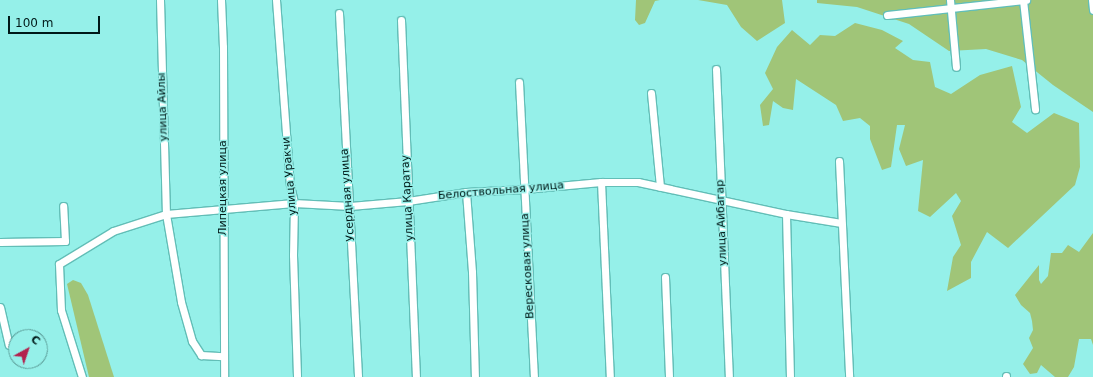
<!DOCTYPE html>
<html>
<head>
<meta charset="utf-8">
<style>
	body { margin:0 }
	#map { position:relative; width:1093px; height:377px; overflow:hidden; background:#95f0e9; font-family:"DejaVu Sans",sans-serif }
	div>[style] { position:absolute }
	.green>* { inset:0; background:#a0c578 }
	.roads { filter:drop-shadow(1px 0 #62beb7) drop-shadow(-1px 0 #62beb7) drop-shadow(0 1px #62beb7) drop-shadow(0 -1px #62beb7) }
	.minor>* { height:7px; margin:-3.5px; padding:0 3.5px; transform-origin:3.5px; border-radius:3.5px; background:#fff }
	span { translate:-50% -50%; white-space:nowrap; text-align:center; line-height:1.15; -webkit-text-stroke:3px #95f0e9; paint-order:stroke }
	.street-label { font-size:11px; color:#001918 }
	.north { position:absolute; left:8px; top:329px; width:40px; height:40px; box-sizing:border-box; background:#95f0e9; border:1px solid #599a95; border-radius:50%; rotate:40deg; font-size:11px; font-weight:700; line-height:16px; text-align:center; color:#001918 }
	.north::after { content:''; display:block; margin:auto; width:14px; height:18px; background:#b2214d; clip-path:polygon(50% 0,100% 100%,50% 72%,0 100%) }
	.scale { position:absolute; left:8px; top:16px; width:92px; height:18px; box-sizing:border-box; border:2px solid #001918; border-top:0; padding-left:5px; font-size:12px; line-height:14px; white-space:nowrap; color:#001918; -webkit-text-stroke:3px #95f0e9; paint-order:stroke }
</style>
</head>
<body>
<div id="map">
	<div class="green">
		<div style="clip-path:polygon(636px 0,660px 0,655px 1px,645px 23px,639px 25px,635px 20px)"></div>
		<div style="clip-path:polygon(698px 0,782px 0,785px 23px,757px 41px,741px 27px,727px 5px)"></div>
		<div style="clip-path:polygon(817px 0,1093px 0,1093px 112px,1053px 85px,1022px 60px,986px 49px,949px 51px,909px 24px,857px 7px,817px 3px)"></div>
		<div style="clip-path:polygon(855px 23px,882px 30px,903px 41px,895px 48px,913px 60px,930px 62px,935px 87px,951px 94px,980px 75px,1012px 66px,1021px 107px,1012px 122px,1027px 133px,1054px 113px,1079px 123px,1080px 167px,1075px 185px,1008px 248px,987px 232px,971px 262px,971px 278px,947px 291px,953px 257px,961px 245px,952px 216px,961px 201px,956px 193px,930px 217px,918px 211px,923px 160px,906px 166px,899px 149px,905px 125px,897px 125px,891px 167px,882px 170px,870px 139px,870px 126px,860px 118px,843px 121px,836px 105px,796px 79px,793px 110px,783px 108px,773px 101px,769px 125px,763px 126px,760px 105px,773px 89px,765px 73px,777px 47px,792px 30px,810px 45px,820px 35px,835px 36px)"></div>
		<div style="clip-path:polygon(1093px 233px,1093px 345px,1091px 339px,1079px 339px,1074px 367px,1068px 377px,1055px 377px,1041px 365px,1037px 373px,1030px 374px,1023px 364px,1033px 348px,1029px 338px,1033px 330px,1032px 321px,1030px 313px,1021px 305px,1015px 295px,1039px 265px,1039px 280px,1041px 284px,1048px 276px,1051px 253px,1062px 253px,1068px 245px,1079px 252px)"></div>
		<div style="clip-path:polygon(73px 280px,81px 283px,88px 295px,114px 377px,89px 377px,67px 284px)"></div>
	</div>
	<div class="roads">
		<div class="minor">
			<div style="left:160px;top:0;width:214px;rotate:88.4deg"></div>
			<div style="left:166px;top:214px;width:89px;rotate:80.3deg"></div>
			<div style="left:181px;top:302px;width:41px;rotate:74.2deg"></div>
			<div style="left:192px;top:341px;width:17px;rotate:57deg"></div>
			<div style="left:201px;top:355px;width:22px;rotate:3deg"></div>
			<div style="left:221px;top:0;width:47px;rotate:87.6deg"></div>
			<div style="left:223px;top:47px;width:330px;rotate:89.8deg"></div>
			<div style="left:276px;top:0;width:186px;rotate:85.7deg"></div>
			<div style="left:290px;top:185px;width:18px;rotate:77deg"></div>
			<div style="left:294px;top:203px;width:52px;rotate:91.1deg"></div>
			<div style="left:293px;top:255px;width:122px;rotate:88.1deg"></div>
			<div style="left:950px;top:0;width:67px;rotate:84.9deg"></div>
			<div style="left:1023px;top:0;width:110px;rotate:83.7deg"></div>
			<div style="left:1092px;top:0;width:10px;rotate:84deg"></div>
			<div style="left:339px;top:13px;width:364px;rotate:87deg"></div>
			<div style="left:887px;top:15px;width:140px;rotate:-6.2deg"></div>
			<div style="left:401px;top:20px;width:357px;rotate:87.6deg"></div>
			<div style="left:716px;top:69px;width:308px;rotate:87.6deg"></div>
			<div style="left:519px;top:82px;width:295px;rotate:87.1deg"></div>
			<div style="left:651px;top:93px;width:94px;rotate:84.5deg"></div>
			<div style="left:839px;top:161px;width:216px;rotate:87.3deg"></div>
			<div style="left:601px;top:182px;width:195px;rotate:87.4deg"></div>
			<div style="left:466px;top:192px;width:80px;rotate:85.7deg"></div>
			<div style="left:472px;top:272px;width:105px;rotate:88.4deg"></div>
			<div style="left:786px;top:214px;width:163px;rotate:88.6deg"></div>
			<div style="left:0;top:242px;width:65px;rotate:-0.9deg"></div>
			<div style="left:65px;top:241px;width:35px;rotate:-93deg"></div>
			<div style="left:665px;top:277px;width:100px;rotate:87.7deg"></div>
			<div style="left:0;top:307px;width:39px;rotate:77deg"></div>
			<div style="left:82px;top:377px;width:70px;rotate:-107.4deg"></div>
			<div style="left:61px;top:310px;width:46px;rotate:-92.5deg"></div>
			<div style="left:59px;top:264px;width:63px;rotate:-31.4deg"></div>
			<div style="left:113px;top:231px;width:56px;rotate:-17.8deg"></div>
			<div style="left:166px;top:214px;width:128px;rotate:-4.9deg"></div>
			<div style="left:294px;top:203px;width:56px;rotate:3.1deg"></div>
			<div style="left:350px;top:206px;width:58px;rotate:-4.9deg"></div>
			<div style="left:408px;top:201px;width:59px;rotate:-8.8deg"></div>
			<div style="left:466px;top:192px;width:59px;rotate:-2.9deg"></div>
			<div style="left:525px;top:189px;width:76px;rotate:-5.3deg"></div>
			<div style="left:601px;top:182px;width:37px"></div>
			<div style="left:638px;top:182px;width:151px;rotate:12.2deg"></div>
			<div style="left:786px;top:214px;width:56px;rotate:9.3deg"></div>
			<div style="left:1006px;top:377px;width:1px;rotate:-90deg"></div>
		</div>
	</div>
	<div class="street-label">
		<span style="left:163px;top:107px;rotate:-92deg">улица Айлы</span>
		<span style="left:290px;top:176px;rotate:-95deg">улица Уракчи</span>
		<span style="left:223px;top:188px;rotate:-90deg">Липецкая улица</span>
		<span style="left:501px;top:191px;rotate:-5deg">Белоствольная улица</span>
		<span style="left:348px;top:195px;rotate:-94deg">Усердная улица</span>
		<span style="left:408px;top:198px;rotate:-93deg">улица Каратау</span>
		<span style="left:722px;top:223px;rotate:-92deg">улица Айбагар</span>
		<span style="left:528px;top:266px;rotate:-93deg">Вересковая улица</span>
	</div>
	<div class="north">С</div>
	<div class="scale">100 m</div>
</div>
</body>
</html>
